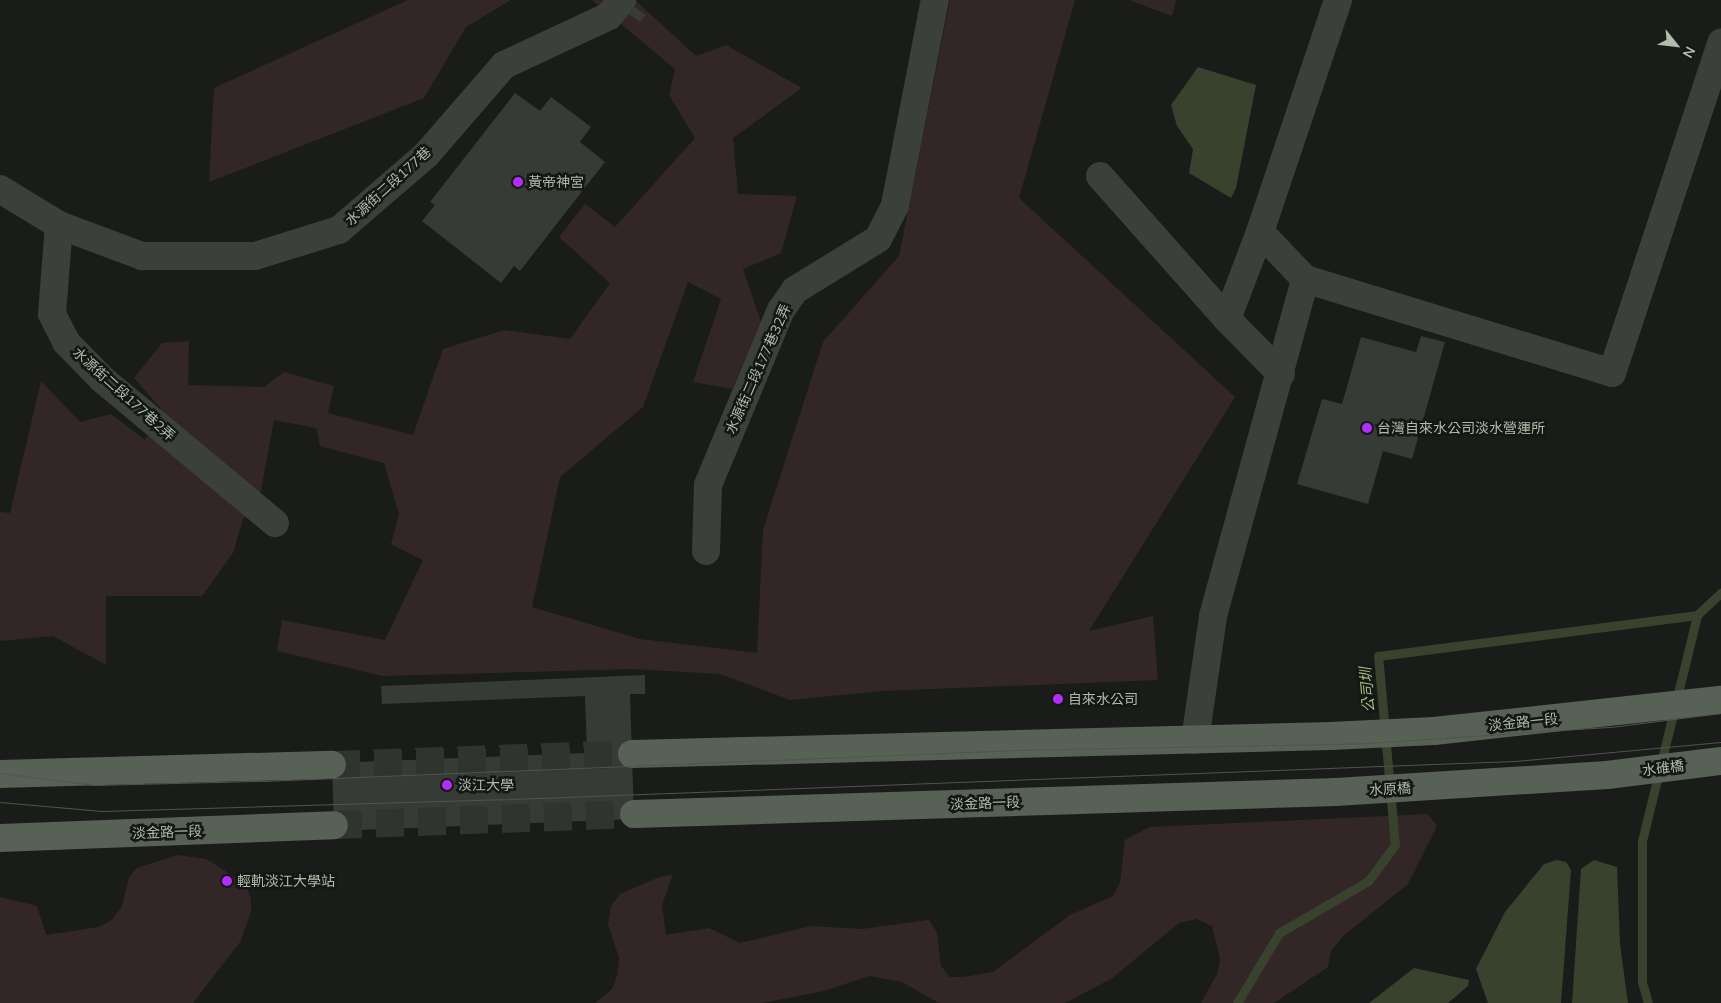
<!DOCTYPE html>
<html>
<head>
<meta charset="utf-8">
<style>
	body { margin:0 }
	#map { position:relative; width:1721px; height:1003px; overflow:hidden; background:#191c19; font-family:Mulish,"Noto Sans TC",sans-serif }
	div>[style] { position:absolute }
	.green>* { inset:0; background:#322726 }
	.water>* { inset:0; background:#39422d }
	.stream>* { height:9px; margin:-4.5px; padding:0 4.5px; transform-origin:4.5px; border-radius:4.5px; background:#39422d }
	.building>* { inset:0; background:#373b36 }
	.major-tunnel>* { height:28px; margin-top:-14px; transform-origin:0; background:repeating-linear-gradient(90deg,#30342f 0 28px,transparent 0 42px) }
	.minor>* { height:28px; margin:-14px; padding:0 14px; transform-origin:14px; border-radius:14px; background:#3b413a }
	.major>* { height:28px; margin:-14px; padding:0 14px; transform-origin:14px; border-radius:14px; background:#586155 }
	.tram>* { height:1px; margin:-0.5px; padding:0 0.5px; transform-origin:0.5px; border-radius:0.5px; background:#4f564c }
	.dots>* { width:14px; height:14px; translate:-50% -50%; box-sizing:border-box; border:2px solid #141714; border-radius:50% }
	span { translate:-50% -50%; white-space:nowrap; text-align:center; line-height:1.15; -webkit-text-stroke:5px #141714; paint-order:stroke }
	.poi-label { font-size:14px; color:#b0bdaa }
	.left { translate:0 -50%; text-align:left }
	.street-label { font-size:14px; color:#b0bdaa }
	.water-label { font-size:15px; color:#a0ba7e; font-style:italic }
	.north { position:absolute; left:1651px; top:20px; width:50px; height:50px; -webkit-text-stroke:4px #141714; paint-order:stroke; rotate:119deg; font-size:14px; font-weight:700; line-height:20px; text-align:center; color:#b0bdaa }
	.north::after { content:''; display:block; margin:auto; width:18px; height:22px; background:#b0bdaa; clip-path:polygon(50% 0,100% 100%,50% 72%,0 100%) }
</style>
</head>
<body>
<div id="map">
	<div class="green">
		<div style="clip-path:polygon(408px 0,511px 0,466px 27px,424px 98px,209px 182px,214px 88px)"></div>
		<div style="clip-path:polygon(592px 0,635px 0,696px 56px,726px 45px,802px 88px,733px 138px,738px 194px,797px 196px,781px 253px,743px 269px,761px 322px,732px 389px,693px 382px,721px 299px,688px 282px,643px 407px,560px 477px,532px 607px,640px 639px,757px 653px,763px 530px,823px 342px,899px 256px,950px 0,1075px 0,1019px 198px,1235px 397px,1089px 631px,1153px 616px,1158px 680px,882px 691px,790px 700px,720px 674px,633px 669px,383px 676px,277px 651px,282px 620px,385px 640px,423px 560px,391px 544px,399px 514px,384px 463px,320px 446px,316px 428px,274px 420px,260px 496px,243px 519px,233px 553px,202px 596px,106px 596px,106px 665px,53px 636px,0 641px,0 512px,10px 513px,41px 381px,80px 422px,111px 414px,145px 440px,162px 410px,134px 378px,162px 343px,189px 341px,188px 385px,264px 387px,284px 372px,334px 386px,328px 413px,413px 435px,443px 349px,504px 330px,570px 339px,610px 283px,559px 237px,585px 204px,615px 227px,695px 138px,669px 95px,675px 69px)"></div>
		<div style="clip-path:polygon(1129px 0,1176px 0,1172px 16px)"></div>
		<div style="clip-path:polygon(1428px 814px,1437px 826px,1408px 884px,1343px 936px,1331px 951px,1328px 967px,1274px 1003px,1201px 1003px,1218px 972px,1220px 959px,1212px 926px,1197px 919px,1179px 923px,1111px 979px,1065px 1003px,939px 1003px,902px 982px,869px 976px,824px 991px,762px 1003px,595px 1003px,612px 989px,617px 976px,619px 958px,608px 924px,611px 906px,620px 894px,657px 878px,673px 874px,662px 905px,666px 935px,709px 928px,740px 943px,811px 926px,862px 929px,929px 920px,937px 933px,941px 966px,950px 977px,963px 977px,993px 972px,1070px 915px,1113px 896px,1120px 883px,1125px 840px,1150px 827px)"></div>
		<div style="clip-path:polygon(177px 855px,206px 859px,221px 868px,246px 886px,251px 898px,251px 912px,240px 942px,193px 1003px,0 1003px,0 897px,37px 906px,46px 935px,99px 927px,112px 920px,122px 906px,129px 877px,137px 868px)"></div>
	</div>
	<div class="water">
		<div style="clip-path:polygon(1198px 67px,1256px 85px,1236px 188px,1231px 198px,1189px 173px,1193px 149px,1177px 126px,1171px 105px)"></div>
		<div style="clip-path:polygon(1557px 860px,1566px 862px,1571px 870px,1561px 1003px,1488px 1003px,1476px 969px,1505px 912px,1544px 864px)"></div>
		<div style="clip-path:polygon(1594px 860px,1617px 867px,1620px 944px,1628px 1003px,1572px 1003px,1581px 869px)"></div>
		<div style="clip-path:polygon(1414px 968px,1469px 980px,1468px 986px,1448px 1003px,1369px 1003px)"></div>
	</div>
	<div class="stream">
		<div style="left:1237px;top:1003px;width:82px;rotate:-59deg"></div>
		<div style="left:1279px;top:933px;width:103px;rotate:-30.3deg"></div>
		<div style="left:1368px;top:881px;width:45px;rotate:-53.1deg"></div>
		<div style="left:1395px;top:845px;width:190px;rotate:-95.1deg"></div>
		<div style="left:1378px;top:656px;width:322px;rotate:-7.3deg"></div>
		<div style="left:1697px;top:615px;width:33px;rotate:-43deg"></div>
		<div style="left:1648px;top:1003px;width:22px;rotate:-106deg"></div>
		<div style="left:1642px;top:982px;width:141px;rotate:-90deg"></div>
		<div style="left:1642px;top:841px;width:233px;rotate:-76.3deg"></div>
	</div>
	<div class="building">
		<div style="clip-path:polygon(609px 0,625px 0,646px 15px,640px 22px)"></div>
		<div style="clip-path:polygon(515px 93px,540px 111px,551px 97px,591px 127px,580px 142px,605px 162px,520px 271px,514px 266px,501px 283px,422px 221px,435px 205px,430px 202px)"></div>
		<div style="clip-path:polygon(1421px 336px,1445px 342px,1412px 459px,1383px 451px,1368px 504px,1297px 484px,1322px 399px,1342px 404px,1361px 337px,1416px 352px)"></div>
		<div style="clip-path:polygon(645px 675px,645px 694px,630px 694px,634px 819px,334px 831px,332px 763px,587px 753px,585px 696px,382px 704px,381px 686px)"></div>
	</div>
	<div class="major-tunnel">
		<div style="left:332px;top:765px;width:300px;rotate:-2.1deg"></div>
		<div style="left:334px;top:825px;width:300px;rotate:-2.1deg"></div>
	</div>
	<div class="minor">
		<div style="left:1100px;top:176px;width:191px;rotate:48.4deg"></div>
		<div style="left:1227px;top:319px;width:77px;rotate:45.5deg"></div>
		<div style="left:0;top:189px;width:69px;rotate:31.4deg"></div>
		<div style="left:59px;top:225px;width:89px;rotate:20.5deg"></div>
		<div style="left:142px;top:256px;width:113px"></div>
		<div style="left:255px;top:256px;width:88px;rotate:-17.2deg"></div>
		<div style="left:339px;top:230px;width:115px;rotate:-40.8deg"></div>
		<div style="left:426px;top:155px;width:119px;rotate:-49.1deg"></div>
		<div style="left:504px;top:65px;width:116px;rotate:-25deg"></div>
		<div style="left:609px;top:16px;width:21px;rotate:-51deg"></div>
		<div style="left:59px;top:225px;width:89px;rotate:94.5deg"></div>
		<div style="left:52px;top:314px;width:31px;rotate:63deg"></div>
		<div style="left:66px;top:342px;width:52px;rotate:45.8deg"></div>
		<div style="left:102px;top:379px;width:225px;rotate:39.8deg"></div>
		<div style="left:1260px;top:232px;width:65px;rotate:46.2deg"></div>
		<div style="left:1305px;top:279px;width:321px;rotate:17deg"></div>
		<div style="left:1612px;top:373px;width:348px;rotate:-71.7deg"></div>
		<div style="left:1227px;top:319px;width:93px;rotate:-69.2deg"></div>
		<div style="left:1260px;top:232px;width:245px;rotate:-71.4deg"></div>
		<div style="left:706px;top:551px;width:66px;rotate:-88.3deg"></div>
		<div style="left:708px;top:485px;width:190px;rotate:-67.4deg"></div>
		<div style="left:781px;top:310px;width:24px;rotate:-55deg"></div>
		<div style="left:795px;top:290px;width:97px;rotate:-31.6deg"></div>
		<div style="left:878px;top:239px;width:38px;rotate:-63deg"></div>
		<div style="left:895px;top:205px;width:209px;rotate:-79deg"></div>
		<div style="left:1195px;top:740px;width:125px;rotate:-81.7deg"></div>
		<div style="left:1213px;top:616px;width:349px;rotate:-74.7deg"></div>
	</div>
	<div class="major">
		<div style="left:632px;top:754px;width:699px;rotate:-1.48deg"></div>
		<div style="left:1331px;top:736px;width:103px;rotate:-2.8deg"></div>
		<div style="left:1434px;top:731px;width:289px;rotate:-6.2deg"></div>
		<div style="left:0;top:774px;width:332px;rotate:-1.6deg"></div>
		<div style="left:634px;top:814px;width:702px;rotate:-1.8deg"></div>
		<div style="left:1336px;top:792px;width:272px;rotate:-3.6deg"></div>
		<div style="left:1607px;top:775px;width:115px;rotate:-7deg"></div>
		<div style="left:0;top:838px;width:334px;rotate:-2.2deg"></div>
	</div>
	<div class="tram">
		<div style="left:0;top:773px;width:95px;rotate:7.3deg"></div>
		<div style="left:94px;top:785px;width:169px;rotate:-1.4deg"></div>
		<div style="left:263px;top:781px;width:754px;rotate:-2.36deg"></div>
		<div style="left:1016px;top:750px;width:351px;rotate:-1.1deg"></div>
		<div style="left:1367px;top:743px;width:245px;rotate:-3.8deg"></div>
		<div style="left:1611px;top:727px;width:111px;rotate:-7.3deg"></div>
		<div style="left:0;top:802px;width:102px;rotate:5deg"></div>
		<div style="left:102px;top:811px;width:461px;rotate:-1.7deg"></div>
		<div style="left:563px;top:797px;width:953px;rotate:-2.17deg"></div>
		<div style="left:1515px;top:761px;width:207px;rotate:-5.3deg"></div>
	</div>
	<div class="dots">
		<div style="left:518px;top:182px;background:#b22eff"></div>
		<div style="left:1367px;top:428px;background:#b22eff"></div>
		<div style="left:1058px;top:699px;background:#b22eff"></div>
		<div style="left:447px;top:785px;background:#b22eff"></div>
		<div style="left:227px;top:881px;background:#b22eff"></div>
	</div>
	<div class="poi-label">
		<span class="left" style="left:528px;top:182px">黃帝神宮</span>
		<span class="left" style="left:1377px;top:428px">台灣自來水公司淡水營運所</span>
		<span class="left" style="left:1068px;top:699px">自來水公司</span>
		<span class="left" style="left:458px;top:785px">淡江大學</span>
		<span class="left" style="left:237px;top:881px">輕軌淡江大學站</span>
	</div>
	<div class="street-label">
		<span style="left:388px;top:186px;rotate:-42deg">水源街二段177巷</span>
		<span style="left:758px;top:369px;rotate:-66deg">水源街二段177巷32弄</span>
		<span style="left:124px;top:394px;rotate:42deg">水源街二段177巷2弄</span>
		<span style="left:1523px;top:722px;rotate:-6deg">淡金路一段</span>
		<span style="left:1663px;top:768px;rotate:-7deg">水碓橋</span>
		<span style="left:1390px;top:789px;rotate:-3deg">水原橋</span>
		<span style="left:985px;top:803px;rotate:-2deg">淡金路一段</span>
		<span style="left:167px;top:832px;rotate:-2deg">淡金路一段</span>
	</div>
	<div class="water-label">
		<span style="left:1367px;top:690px;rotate:-95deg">公司圳</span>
	</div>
	<div class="north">N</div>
</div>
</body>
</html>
